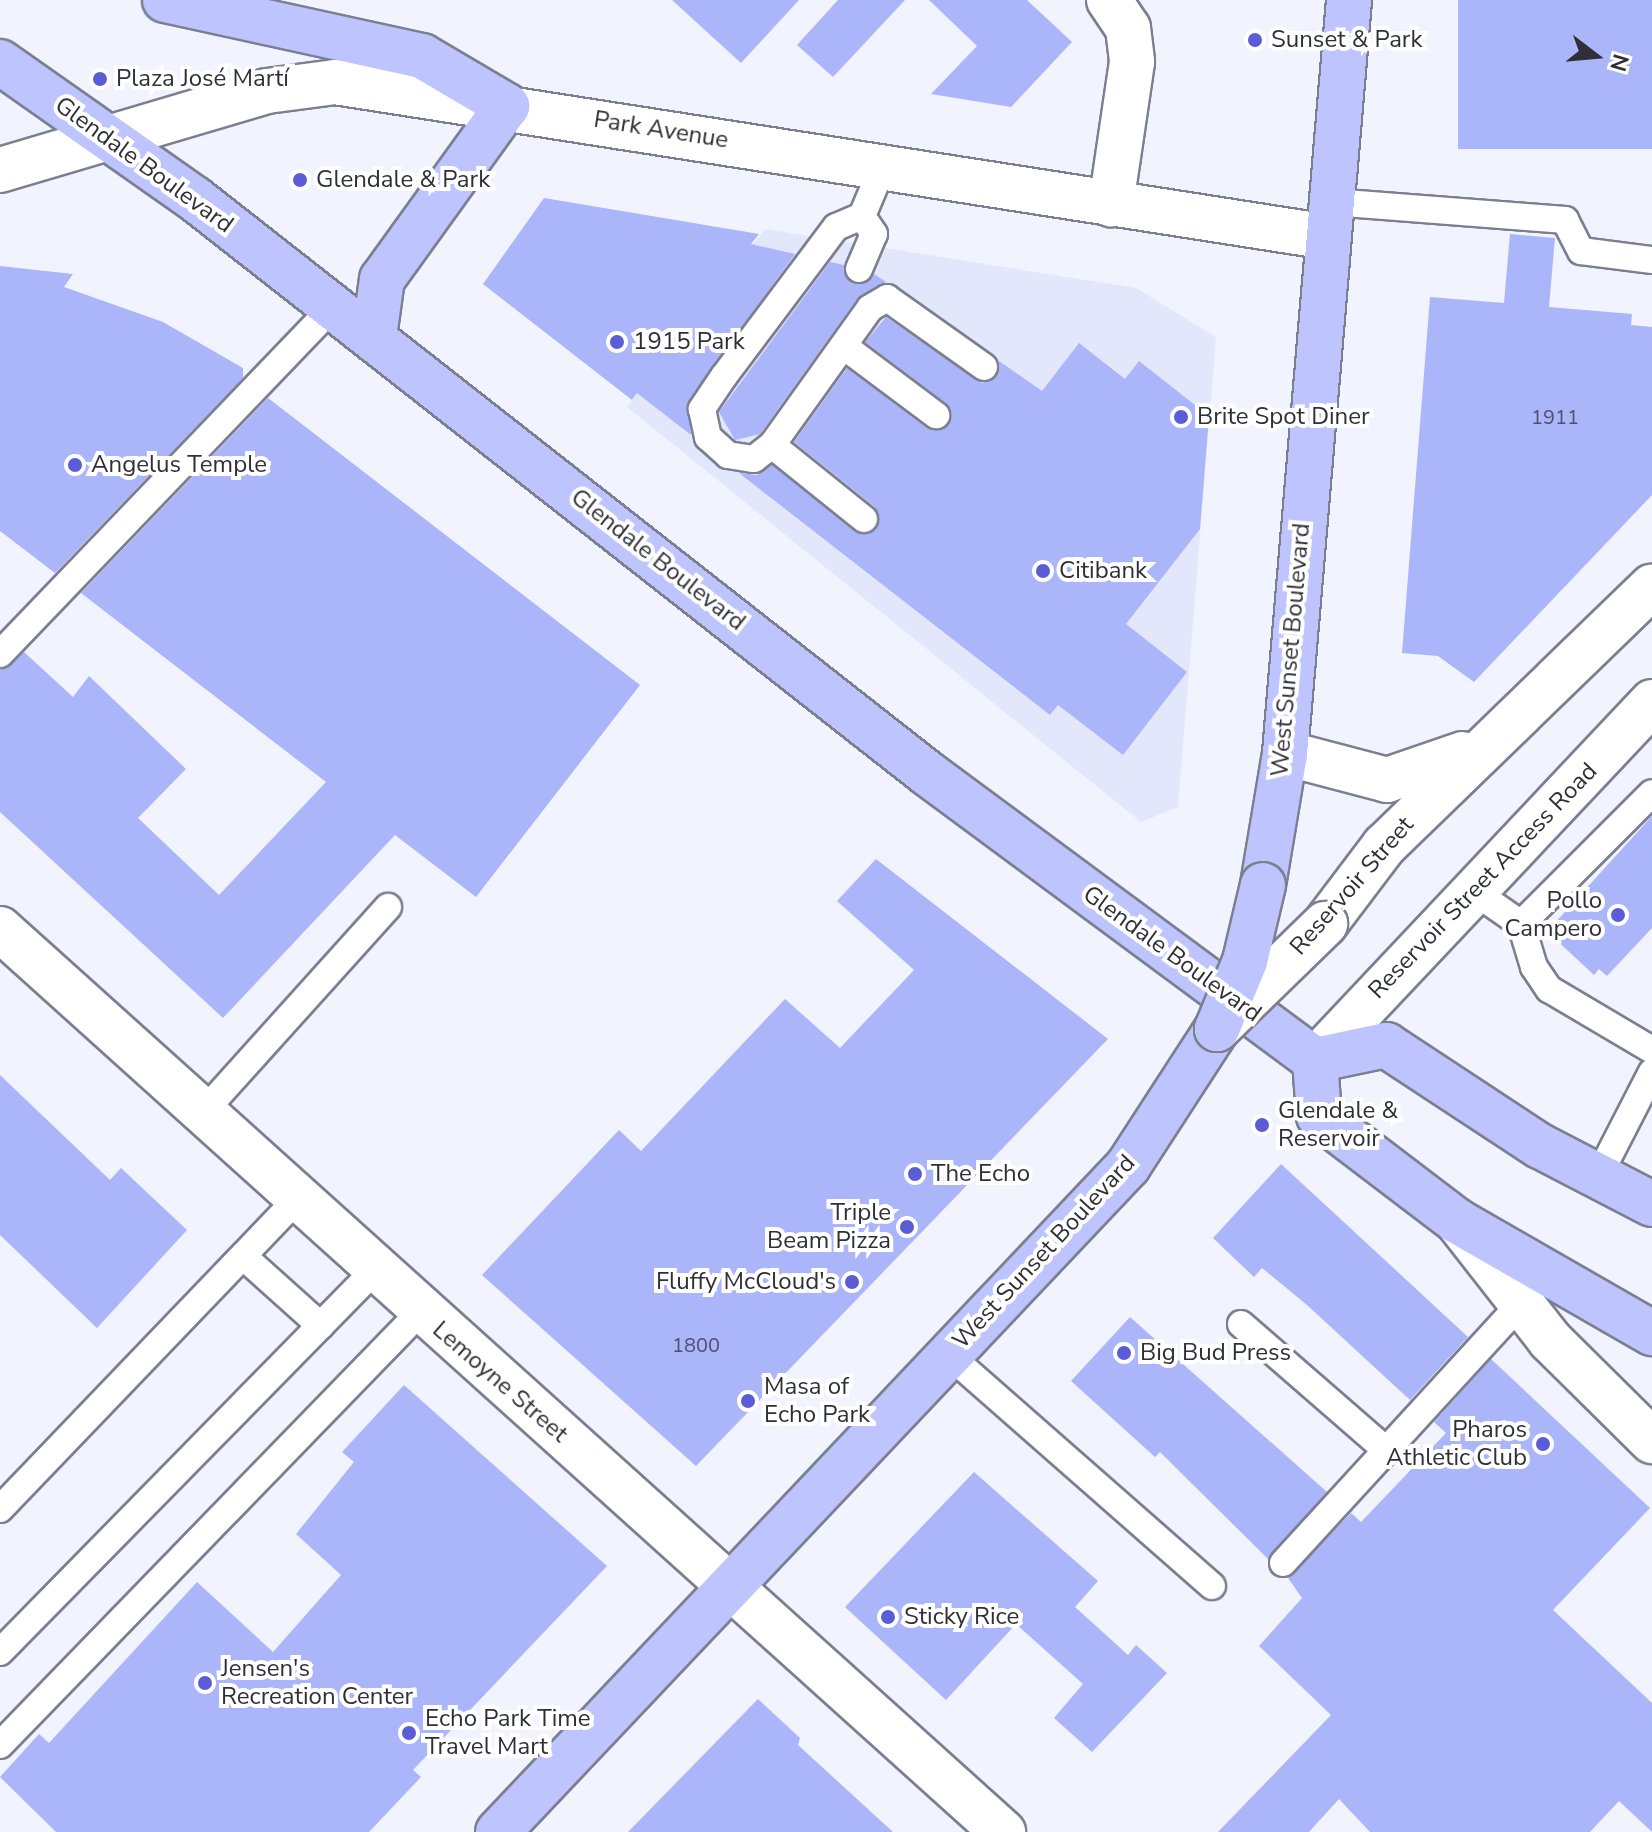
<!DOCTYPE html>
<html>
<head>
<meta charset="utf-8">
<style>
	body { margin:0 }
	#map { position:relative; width:1652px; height:1832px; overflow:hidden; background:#f1f3ff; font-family:"Nunito Sans",sans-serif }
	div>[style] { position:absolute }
	.built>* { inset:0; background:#e3e7fc }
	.building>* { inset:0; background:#abb5fa; transform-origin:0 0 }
	.roads { filter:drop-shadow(2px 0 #7c7f90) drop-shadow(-2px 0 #7c7f90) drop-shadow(0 2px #7c7f90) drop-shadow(0 -2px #7c7f90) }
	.service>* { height:26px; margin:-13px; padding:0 13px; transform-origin:13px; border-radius:13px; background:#fff }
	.minor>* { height:44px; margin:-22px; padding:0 22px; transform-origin:22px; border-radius:22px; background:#fff }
	.tertiary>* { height:44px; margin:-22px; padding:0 22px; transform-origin:22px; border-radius:22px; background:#fff }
	.primary>* { height:44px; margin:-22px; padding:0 22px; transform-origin:22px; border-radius:22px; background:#bec5fe }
	.bridges { filter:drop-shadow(2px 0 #7c7f90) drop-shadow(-2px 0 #7c7f90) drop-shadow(0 2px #7c7f90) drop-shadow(0 -2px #7c7f90) }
	.tertiary-bridge>* { height:44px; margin:-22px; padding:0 22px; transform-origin:22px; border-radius:22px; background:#fff }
	.primary-bridge>* { height:44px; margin:-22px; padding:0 22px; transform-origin:22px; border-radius:22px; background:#bec5fe }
	.dots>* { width:22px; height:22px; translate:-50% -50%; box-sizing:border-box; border:4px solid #fff; border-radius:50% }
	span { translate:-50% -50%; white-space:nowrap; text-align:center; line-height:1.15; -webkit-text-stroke:8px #fff; paint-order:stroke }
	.number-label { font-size:20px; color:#4e5168 }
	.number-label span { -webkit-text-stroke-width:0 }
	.poi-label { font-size:24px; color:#2f3037 }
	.left { translate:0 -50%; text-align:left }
	.right { translate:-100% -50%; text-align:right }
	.street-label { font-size:24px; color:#2f3037 }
	.north { position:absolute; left:1556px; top:16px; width:80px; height:80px; -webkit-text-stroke:6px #fff; paint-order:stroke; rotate:106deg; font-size:22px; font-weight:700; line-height:32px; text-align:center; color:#2f3037 }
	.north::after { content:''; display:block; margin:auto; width:28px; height:36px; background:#2f3037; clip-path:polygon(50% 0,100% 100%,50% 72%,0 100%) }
</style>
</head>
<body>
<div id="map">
	<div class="built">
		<div style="clip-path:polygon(765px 229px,1136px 288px,1216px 337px,1178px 807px,1141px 822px,627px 407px)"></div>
	</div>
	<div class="building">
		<div style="clip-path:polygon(672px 0,799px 0,741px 63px)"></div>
		<div style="clip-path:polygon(838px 0,905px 0,833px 77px,797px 45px)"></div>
		<div style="clip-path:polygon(929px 0,1027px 0,1072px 42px,1011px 107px,931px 94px,977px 46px)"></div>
		<div style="left:1458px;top:0;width:194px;height:149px"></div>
		<div style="clip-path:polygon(544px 198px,759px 234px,751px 244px,795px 254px,689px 400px,691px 435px,637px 393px,632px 400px,483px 284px)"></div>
		<div style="clip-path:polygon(1510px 234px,1555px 238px,1549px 307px,1632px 314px,1631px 325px,1652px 327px,1652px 495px,1474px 682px,1438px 656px,1402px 653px,1430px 297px,1504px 303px)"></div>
		<div style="clip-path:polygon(830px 262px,844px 265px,853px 284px,874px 274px,886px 282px,857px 299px,760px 434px,735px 440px,719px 412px)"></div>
		<div style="clip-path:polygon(0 266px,73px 274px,64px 287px,163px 322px,243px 368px,243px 378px,55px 573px,0 531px)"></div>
		<div style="clip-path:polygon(886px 317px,982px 383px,996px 377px,999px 361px,1042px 391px,1079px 343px,1125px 379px,1139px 361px,1209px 416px,1200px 529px,1126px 624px,1187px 672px,1123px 755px,1058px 705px,1050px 715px,739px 473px,757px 475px,772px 465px,855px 532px,876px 530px,875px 507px,794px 442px,847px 368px,927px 428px,949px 424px,946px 403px,865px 342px)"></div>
		<div style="clip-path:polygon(268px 398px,640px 685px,476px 897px,395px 835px,223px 1018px,0 812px,0 670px,24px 652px,73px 697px,89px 676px,186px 769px,138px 818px,219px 895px,326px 782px,81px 593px)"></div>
		<div style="clip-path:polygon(1652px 816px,1652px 928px,1607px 976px,1599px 969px,1594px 975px,1551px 935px,1553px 925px)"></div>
		<div style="clip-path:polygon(876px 859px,1108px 1039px,696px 1466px,482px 1275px,619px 1130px,641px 1151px,785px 999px,840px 1048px,914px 970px,837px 901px)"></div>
		<div style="clip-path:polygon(0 1075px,110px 1180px,121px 1168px,187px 1230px,97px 1328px,0 1235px)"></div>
		<div style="clip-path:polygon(1281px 1164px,1468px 1337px,1410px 1400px,1307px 1305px,1262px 1268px,1254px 1277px,1213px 1238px)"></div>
		<div style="clip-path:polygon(1130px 1317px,1327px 1492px,1268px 1559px,1160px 1452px,1155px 1457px,1071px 1381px)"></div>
		<div style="clip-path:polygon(1491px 1359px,1650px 1508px,1553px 1610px,1652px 1703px,1652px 1832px,1619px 1801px,1590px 1832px,1370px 1832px,1339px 1799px,1309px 1832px,1218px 1832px,1331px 1715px,1259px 1646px,1302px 1598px,1288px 1578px,1351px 1513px,1361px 1522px,1446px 1433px,1434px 1422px)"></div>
		<div style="clip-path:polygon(404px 1385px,607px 1566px,413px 1770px,421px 1777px,369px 1832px,56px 1832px,0 1777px,39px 1734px,49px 1743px,197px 1582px,273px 1652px,341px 1575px,296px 1534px,354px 1462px,342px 1452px)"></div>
		<div style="clip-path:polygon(974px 1472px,1098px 1581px,1075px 1607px,1128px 1655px,1136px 1645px,1167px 1673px,1092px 1752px,1054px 1718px,1083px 1684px,1016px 1624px,946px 1700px,845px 1607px)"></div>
		<div style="clip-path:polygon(758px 1699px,800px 1738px,798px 1745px,893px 1832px,628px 1832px)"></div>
	</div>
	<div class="roads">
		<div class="service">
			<div style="left:1332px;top:202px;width:234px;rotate:4.4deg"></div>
			<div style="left:1565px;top:220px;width:35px;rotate:63deg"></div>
			<div style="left:1581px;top:251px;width:72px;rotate:7.2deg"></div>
			<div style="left:862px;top:216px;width:28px;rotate:157deg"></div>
			<div style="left:836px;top:227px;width:186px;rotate:126.9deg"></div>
			<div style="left:724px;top:376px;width:40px;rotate:124deg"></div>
			<div style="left:702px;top:409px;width:29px;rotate:78deg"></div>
			<div style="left:708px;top:437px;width:27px;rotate:42deg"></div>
			<div style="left:728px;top:455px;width:26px;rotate:9deg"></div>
			<div style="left:754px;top:459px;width:23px;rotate:-38deg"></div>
			<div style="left:772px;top:445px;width:168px;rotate:-54.4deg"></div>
			<div style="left:870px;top:308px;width:20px;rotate:-30deg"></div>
			<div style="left:887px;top:298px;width:119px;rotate:35.4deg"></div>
			<div style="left:859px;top:269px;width:38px;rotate:-67deg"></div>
			<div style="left:874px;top:234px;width:22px;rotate:-124deg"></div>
			<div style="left:862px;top:216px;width:54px;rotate:-67.2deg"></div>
			<div style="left:845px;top:347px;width:114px;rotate:36.8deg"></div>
			<div style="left:772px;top:445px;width:118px;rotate:38.8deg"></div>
			<div style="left:0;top:654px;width:481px;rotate:-46.2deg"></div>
			<div style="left:1475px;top:892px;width:56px;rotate:34.8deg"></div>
			<div style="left:1521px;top:924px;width:45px;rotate:73.2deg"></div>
			<div style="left:1534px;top:967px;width:27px;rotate:56deg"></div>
			<div style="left:1549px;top:989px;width:120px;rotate:30.6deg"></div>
			<div style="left:1521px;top:924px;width:185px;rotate:-45deg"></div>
			<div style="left:206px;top:1109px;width:272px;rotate:-48deg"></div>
			<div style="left:1598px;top:1177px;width:118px;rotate:-62.8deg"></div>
			<div style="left:244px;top:1257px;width:103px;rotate:41.9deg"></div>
			<div style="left:1241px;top:1324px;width:192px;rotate:41deg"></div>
			<div style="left:949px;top:1355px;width:350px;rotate:41.3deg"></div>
			<div style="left:0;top:1509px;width:429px;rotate:-46.2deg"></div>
			<div style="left:1283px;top:1563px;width:352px;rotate:-47.5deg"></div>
			<div style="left:0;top:1652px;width:534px;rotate:-45.53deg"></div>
			<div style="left:0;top:1745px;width:603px;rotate:-45.87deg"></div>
		</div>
		<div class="minor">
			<div style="left:1109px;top:0;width:34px;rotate:56deg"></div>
			<div style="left:1128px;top:28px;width:34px;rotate:83deg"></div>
			<div style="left:1132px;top:62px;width:144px;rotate:98.4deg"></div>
			<div style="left:0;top:929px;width:1350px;rotate:42deg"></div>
			<div style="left:1457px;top:1221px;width:151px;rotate:52deg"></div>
			<div style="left:1550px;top:1340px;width:144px;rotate:44.7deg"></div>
		</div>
		<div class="tertiary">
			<div style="left:0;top:170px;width:278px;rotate:-16.5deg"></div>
			<div style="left:267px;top:91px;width:69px;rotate:-7.5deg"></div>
			<div style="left:335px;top:82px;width:1005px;rotate:8.87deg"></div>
			<div style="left:1285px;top:753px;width:106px;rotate:14.8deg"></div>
			<div style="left:1387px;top:780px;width:80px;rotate:-18.9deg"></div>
			<div style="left:1325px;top:924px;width:98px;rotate:-52.9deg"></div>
			<div style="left:1384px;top:846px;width:373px;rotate:-44.1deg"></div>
			<div style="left:1315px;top:1060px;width:492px;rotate:-46.7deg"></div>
		</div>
		<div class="primary">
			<div style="left:165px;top:0;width:263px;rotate:12.3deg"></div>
			<div style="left:422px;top:56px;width:99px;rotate:30.5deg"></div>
			<div style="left:507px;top:106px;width:213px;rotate:125.8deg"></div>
			<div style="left:382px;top:279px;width:59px;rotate:97.9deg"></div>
			<div style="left:0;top:62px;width:238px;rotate:35.1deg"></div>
			<div style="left:195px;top:199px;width:930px;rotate:38.1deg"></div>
			<div style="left:927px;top:773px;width:483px;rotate:36.5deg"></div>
			<div style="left:1315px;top:1060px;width:73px;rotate:-11.9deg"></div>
			<div style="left:1386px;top:1045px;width:184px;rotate:33.3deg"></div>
			<div style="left:1540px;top:1146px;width:126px;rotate:27.4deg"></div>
			<div style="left:1263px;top:885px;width:134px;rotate:-80.5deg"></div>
			<div style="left:1285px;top:753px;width:756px;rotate:-85.14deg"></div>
			<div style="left:1315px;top:1060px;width:56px;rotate:85.9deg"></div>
			<div style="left:1319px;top:1116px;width:173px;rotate:37.3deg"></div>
			<div style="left:1457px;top:1221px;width:225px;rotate:29.9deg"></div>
			<div style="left:498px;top:1832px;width:917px;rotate:-46.59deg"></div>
			<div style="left:1128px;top:1166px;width:163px;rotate:-57deg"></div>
		</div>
	</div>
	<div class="bridges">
		<div class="tertiary-bridge">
			<div style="left:1217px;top:1029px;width:151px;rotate:-44.2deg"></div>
		</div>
		<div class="primary-bridge">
			<div style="left:1217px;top:1029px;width:74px;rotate:-67.6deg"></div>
			<div style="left:1245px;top:961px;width:78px;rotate:-76.7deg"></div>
		</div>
	</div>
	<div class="dots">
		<div style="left:1255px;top:40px;background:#5a5dd5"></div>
		<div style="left:100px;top:79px;background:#5a5dd5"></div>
		<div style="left:300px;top:180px;background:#5a5dd5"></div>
		<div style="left:617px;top:342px;background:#5a5dd5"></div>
		<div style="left:1181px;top:417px;background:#5a5dd5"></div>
		<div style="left:75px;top:465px;background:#5a5dd5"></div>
		<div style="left:1043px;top:571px;background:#5a5dd5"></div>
		<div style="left:1618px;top:915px;background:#5a5dd5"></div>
		<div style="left:1262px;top:1125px;background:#5a5dd5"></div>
		<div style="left:915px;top:1174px;background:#5a5dd5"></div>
		<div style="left:907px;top:1227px;background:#5a5dd5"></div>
		<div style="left:852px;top:1282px;background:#5a5dd5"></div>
		<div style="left:1124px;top:1353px;background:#5a5dd5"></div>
		<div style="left:748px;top:1401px;background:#5a5dd5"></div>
		<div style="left:1543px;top:1444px;background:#5a5dd5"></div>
		<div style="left:888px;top:1617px;background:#5a5dd5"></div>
		<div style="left:205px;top:1683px;background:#5a5dd5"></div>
		<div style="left:409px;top:1733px;background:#5a5dd5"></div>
	</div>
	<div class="number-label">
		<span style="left:1555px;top:417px">1911</span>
		<span style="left:696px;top:1345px">1800</span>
	</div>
	<div class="poi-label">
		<span class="left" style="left:1271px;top:40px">Sunset &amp; Park</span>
		<span class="left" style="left:116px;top:79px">Plaza José Martí</span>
		<span class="left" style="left:316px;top:180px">Glendale &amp; Park</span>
		<span class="left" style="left:633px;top:342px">1915 Park</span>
		<span class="left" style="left:1197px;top:417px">Brite Spot Diner</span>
		<span class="left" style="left:91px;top:465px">Angelus Temple</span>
		<span class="left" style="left:1059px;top:571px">Citibank</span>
		<span class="right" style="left:1602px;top:915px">Pollo<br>Campero</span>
		<span class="left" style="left:1278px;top:1125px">Glendale &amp;<br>Reservoir</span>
		<span class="left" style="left:931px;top:1174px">The Echo</span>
		<span class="right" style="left:891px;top:1227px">Triple<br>Beam Pizza</span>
		<span class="right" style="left:836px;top:1282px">Fluffy McCloud's</span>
		<span class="left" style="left:1140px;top:1353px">Big Bud Press</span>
		<span class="left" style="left:764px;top:1401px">Masa of<br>Echo Park</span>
		<span class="right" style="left:1527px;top:1444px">Pharos<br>Athletic Club</span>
		<span class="left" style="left:904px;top:1617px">Sticky Rice</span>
		<span class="left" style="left:221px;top:1683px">Jensen's<br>Recreation Center</span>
		<span class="left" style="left:425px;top:1733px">Echo Park Time<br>Travel Mart</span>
	</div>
	<div class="street-label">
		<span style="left:661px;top:130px;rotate:9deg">Park Avenue</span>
		<span style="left:144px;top:165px;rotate:36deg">Glendale Boulevard</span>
		<span style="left:658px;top:560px;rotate:38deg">Glendale Boulevard</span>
		<span style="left:1291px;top:650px;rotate:-85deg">West Sunset Boulevard</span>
		<span style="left:1483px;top:881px;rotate:-46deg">Reservoir Street Access Road</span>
		<span style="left:1352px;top:886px;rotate:-49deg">Reservoir Street</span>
		<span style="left:1172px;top:954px;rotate:36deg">Glendale Boulevard</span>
		<span style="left:1044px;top:1252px;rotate:-47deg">West Sunset Boulevard</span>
		<span style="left:500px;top:1382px;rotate:41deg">Lemoyne Street</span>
	</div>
	<div class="north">N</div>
</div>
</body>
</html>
